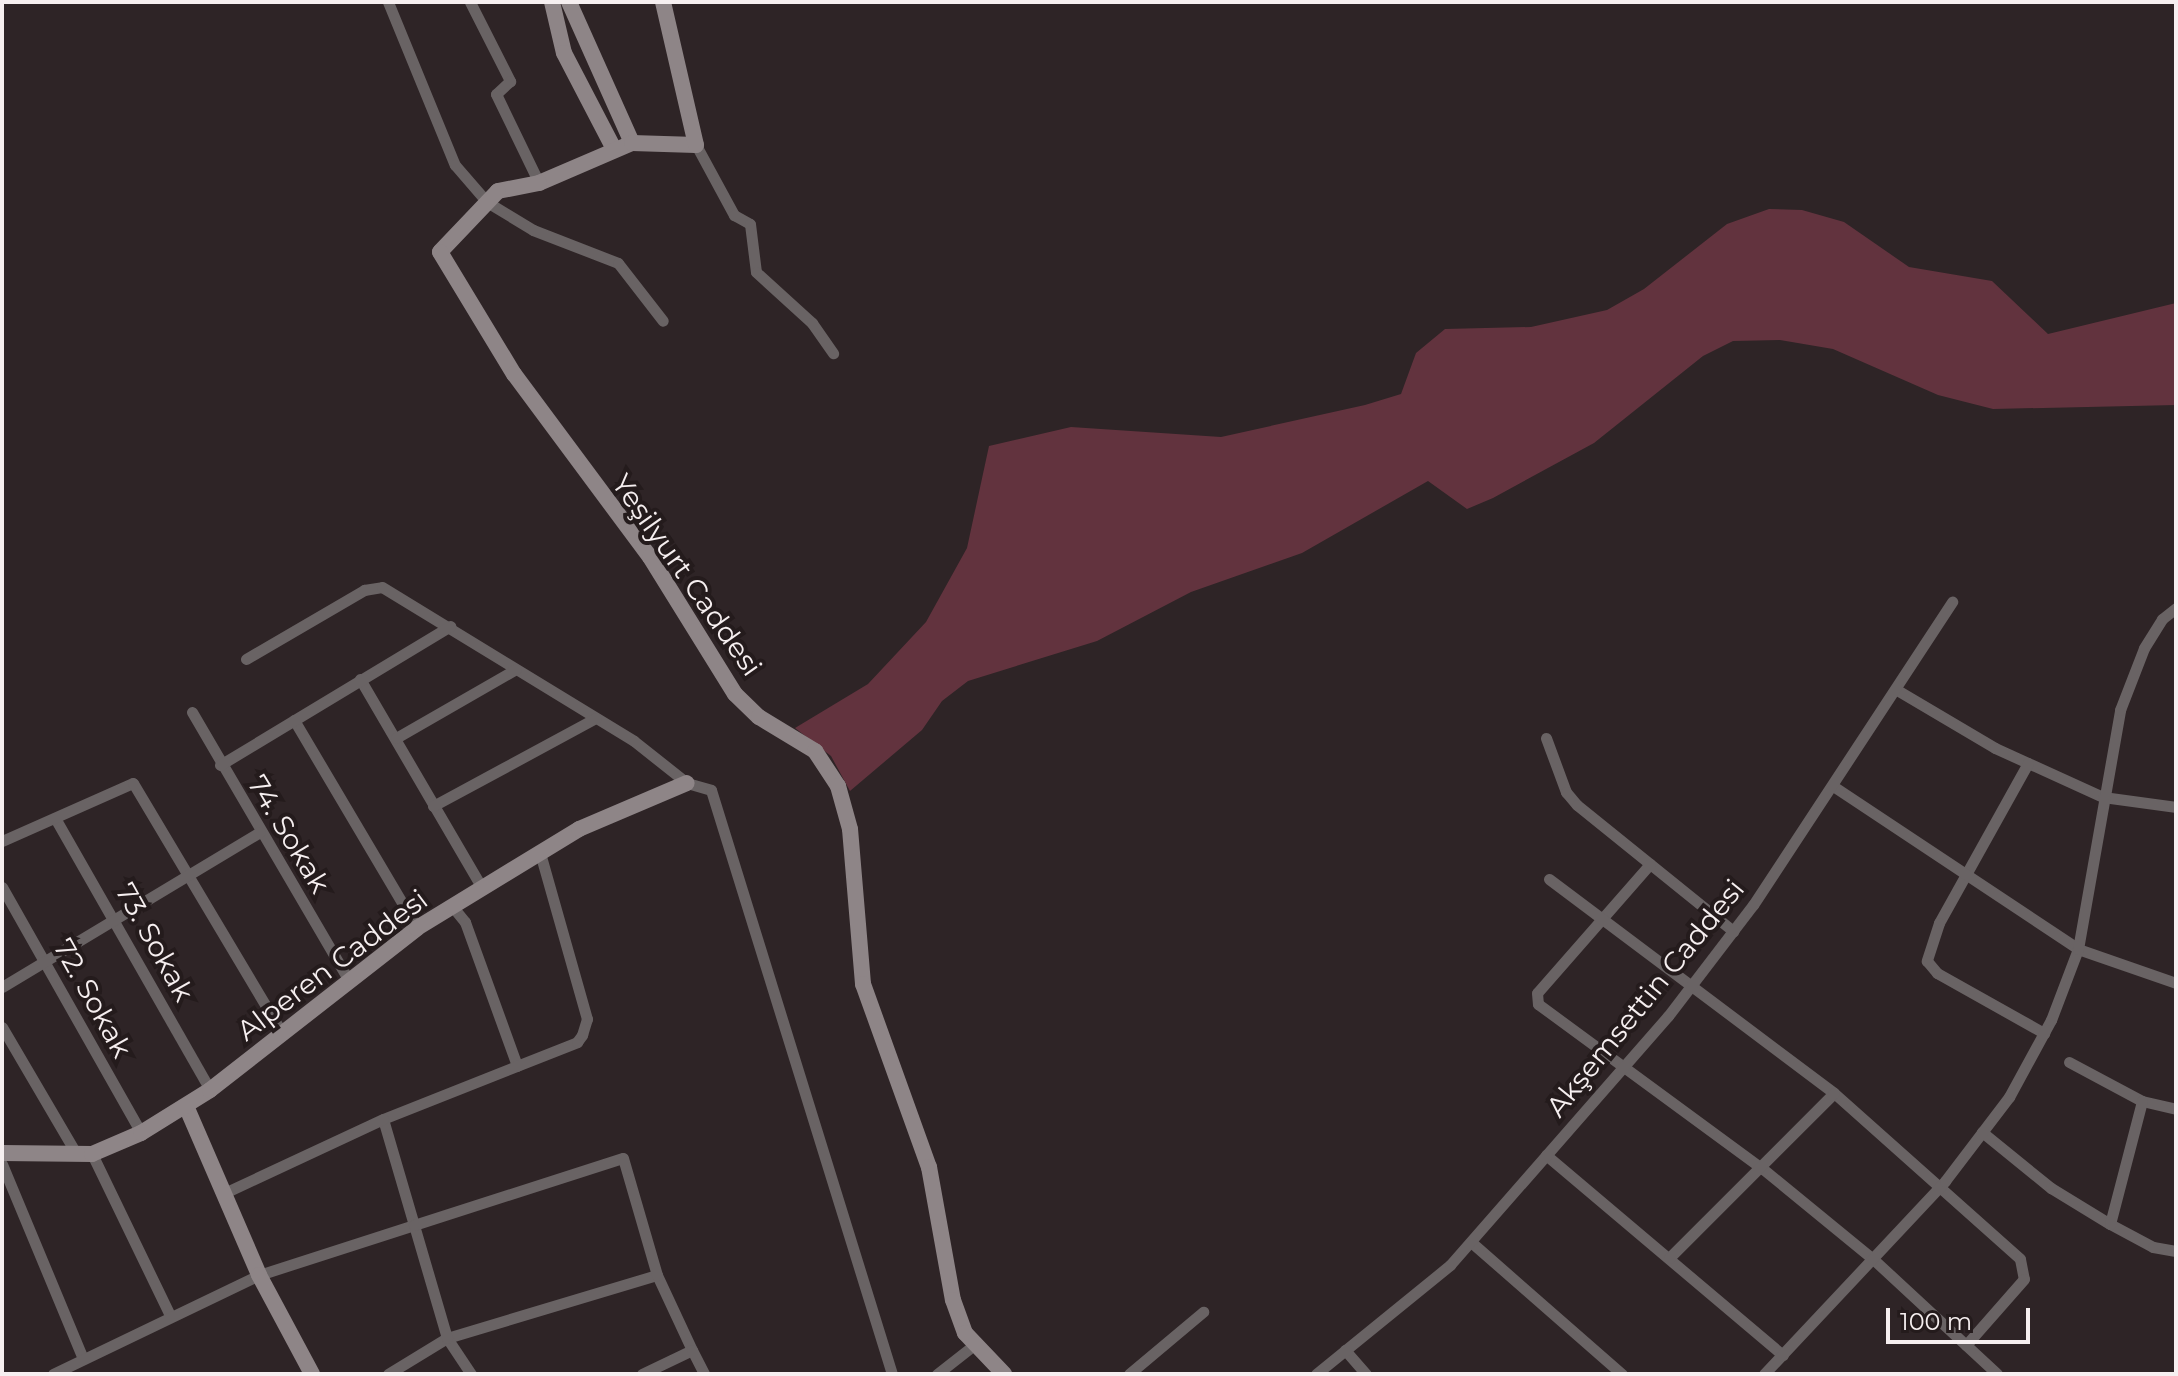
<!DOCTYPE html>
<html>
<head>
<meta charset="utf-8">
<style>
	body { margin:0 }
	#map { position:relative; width:2178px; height:1376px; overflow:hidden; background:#2e2426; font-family:Montserrat,sans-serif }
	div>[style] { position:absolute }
	.green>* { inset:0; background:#62333e }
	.street>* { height:11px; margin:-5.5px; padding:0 5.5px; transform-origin:5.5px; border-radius:5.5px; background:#696364 }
	.secondary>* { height:16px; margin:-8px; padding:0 8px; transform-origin:8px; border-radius:8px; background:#8e8587 }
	span { translate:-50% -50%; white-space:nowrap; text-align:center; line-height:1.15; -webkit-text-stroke:8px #241b1c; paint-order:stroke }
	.street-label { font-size:28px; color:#f6eff0 }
	.frame { position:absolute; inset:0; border:4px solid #f6eff0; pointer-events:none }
	.scale { position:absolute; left:1886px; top:1308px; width:144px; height:36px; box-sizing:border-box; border:4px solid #f6eff0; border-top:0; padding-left:10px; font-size:24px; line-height:28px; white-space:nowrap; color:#f6eff0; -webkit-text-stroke:6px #241b1c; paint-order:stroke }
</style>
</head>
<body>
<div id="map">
	<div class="green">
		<div style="clip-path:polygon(1769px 209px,1802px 210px,1844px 222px,1909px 267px,1992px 281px,2048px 334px,2176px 303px,2176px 405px,1993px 409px,1938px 395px,1833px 349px,1780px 340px,1733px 341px,1703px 356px,1594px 443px,1493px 498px,1467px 509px,1428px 481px,1302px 553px,1191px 592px,1097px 641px,968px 681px,942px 701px,922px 730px,850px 791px,831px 756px,795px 728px,868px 684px,926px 622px,967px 548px,989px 446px,1071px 427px,1221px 437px,1365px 405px,1401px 394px,1416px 353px,1445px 329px,1531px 327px,1607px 310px,1644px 289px,1727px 224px)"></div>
	</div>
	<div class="street">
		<div style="left:388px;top:2px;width:176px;rotate:67.7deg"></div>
		<div style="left:455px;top:165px;width:49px;rotate:49.1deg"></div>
		<div style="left:487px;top:202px;width:54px;rotate:31.3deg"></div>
		<div style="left:533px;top:230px;width:91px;rotate:21.2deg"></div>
		<div style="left:618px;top:263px;width:73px;rotate:52.2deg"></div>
		<div style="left:470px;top:2px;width:89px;rotate:63.1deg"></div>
		<div style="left:510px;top:81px;width:19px;rotate:137deg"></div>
		<div style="left:496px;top:94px;width:99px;rotate:64.2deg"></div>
		<div style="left:696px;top:145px;width:80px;rotate:61.5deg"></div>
		<div style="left:734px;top:215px;width:18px;rotate:29deg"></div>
		<div style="left:750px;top:224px;width:48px;rotate:82.9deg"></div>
		<div style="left:756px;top:272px;width:76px;rotate:42.3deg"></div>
		<div style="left:812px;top:323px;width:37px;rotate:55deg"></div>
		<div style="left:246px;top:659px;width:137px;rotate:-30.3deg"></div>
		<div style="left:364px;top:590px;width:18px;rotate:-9deg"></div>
		<div style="left:382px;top:587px;width:295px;rotate:31.4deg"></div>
		<div style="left:634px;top:741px;width:68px;rotate:38.4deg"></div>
		<div style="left:687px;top:783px;width:25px;rotate:16deg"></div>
		<div style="left:711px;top:790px;width:611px;rotate:72.78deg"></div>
		<div style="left:360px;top:679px;width:242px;rotate:59.7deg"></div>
		<div style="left:1897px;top:690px;width:114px;rotate:30.6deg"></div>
		<div style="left:1995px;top:748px;width:119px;rotate:24.4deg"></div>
		<div style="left:2103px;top:797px;width:74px;rotate:7.8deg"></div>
		<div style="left:192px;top:712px;width:309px;rotate:59.7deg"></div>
		<div style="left:294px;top:720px;width:242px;rotate:59.4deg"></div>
		<div style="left:396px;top:738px;width:138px;rotate:-29.9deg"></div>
		<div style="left:1546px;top:738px;width:58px;rotate:69.7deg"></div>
		<div style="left:1566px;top:792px;width:17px;rotate:50deg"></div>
		<div style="left:1577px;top:805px;width:201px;rotate:38.9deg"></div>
		<div style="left:2028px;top:763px;width:183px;rotate:119.1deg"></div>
		<div style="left:1939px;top:923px;width:40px;rotate:108deg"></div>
		<div style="left:1927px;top:961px;width:16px;rotate:50deg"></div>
		<div style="left:1937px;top:973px;width:123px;rotate:29.3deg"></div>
		<div style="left:220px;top:765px;width:269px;rotate:-31.1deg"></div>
		<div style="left:1833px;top:786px;width:294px;rotate:33.6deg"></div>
		<div style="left:2078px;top:949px;width:104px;rotate:19.1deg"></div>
		<div style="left:433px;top:806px;width:185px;rotate:-28.4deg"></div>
		<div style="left:55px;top:818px;width:313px;rotate:60.3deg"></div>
		<div style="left:2px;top:841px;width:143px;rotate:-23.9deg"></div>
		<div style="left:133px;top:783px;width:293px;rotate:59.2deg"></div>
		<div style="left:1650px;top:864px;width:171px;rotate:131.2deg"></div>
		<div style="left:1537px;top:993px;width:11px;rotate:85deg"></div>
		<div style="left:1538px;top:1004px;width:279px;rotate:36.3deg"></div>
		<div style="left:1763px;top:1169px;width:142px;rotate:39.3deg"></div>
		<div style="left:1873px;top:1259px;width:169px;rotate:42.8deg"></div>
		<div style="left:1549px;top:879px;width:356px;rotate:36.9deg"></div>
		<div style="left:1834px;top:1093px;width:249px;rotate:41.7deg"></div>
		<div style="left:2020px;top:1259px;width:20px;rotate:79deg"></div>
		<div style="left:2024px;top:1279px;width:88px;rotate:131.3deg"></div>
		<div style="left:2px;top:887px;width:283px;rotate:60.5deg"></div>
		<div style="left:452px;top:906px;width:21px;rotate:51deg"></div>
		<div style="left:465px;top:922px;width:153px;rotate:70.1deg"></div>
		<div style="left:2px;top:987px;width:301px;rotate:-31deg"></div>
		<div style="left:2px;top:1027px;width:146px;rotate:59.6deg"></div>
		<div style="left:2069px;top:1062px;width:83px;rotate:28.1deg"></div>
		<div style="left:2142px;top:1101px;width:35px;rotate:13deg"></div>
		<div style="left:383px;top:1119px;width:209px;rotate:-21.6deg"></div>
		<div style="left:577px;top:1042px;width:9px;rotate:-54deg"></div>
		<div style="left:582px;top:1035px;width:17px;rotate:-73deg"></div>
		<div style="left:587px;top:1019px;width:173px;rotate:-105.8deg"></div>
		<div style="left:1982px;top:1132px;width:89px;rotate:39.1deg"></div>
		<div style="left:2051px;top:1188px;width:69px;rotate:31.4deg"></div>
		<div style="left:2110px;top:1224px;width:49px;rotate:28.1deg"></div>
		<div style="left:2153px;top:1247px;width:23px;rotate:10deg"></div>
		<div style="left:92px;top:1154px;width:179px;rotate:64.2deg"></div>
		<div style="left:1546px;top:1155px;width:310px;rotate:40.2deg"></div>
		<div style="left:2px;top:1164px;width:211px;rotate:67.4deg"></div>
		<div style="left:2110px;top:1224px;width:127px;rotate:-75.4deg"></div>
		<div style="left:1471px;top:1242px;width:201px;rotate:41.2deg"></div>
		<div style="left:1669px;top:1258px;width:233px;rotate:-45deg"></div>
		<div style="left:1345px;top:1350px;width:32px;rotate:49deg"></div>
		<div style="left:53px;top:1374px;width:229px;rotate:-25.7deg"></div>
		<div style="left:259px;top:1275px;width:163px;rotate:-17.9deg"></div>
		<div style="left:414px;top:1225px;width:110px;rotate:-106.3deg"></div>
		<div style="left:383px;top:1119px;width:175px;rotate:155deg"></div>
		<div style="left:388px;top:1374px;width:69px;rotate:-31.4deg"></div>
		<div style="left:447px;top:1338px;width:219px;rotate:-16.7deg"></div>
		<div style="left:657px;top:1275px;width:83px;rotate:65deg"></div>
		<div style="left:471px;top:1374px;width:43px;rotate:-123.7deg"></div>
		<div style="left:447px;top:1338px;width:118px;rotate:-106.3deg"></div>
		<div style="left:414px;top:1225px;width:219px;rotate:-17.8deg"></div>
		<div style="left:623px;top:1158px;width:122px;rotate:73.8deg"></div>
		<div style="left:642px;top:1374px;width:55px;rotate:-25.6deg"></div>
		<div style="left:692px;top:1350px;width:27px;rotate:63deg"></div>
		<div style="left:937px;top:1374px;width:47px;rotate:-38.1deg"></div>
		<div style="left:1129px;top:1374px;width:97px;rotate:-40deg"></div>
		<div style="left:1316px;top:1374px;width:173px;rotate:-39.1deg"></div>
		<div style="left:1450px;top:1265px;width:331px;rotate:-48.8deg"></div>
		<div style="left:1668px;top:1016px;width:140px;rotate:-52.6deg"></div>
		<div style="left:1753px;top:905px;width:363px;rotate:-56.7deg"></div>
		<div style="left:1764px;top:1374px;width:265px;rotate:-46.8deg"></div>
		<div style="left:1945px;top:1181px;width:106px;rotate:-52.7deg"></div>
		<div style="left:2009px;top:1097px;width:88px;rotate:-61.4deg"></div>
		<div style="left:2051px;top:1020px;width:76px;rotate:-69.2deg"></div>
		<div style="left:2078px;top:949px;width:243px;rotate:-80deg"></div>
		<div style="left:2120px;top:710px;width:66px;rotate:-68.8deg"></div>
		<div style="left:2144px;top:648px;width:34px;rotate:-58deg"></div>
		<div style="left:2162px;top:619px;width:18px;rotate:-38deg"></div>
	</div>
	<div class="secondary">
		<div style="left:552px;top:2px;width:52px;rotate:76.8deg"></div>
		<div style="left:564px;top:53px;width:108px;rotate:62.5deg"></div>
		<div style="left:569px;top:2px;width:154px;rotate:65.9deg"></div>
		<div style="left:632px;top:143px;width:101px;rotate:156.7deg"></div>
		<div style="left:539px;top:183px;width:42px;rotate:169deg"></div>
		<div style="left:498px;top:191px;width:84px;rotate:133.6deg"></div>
		<div style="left:440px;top:252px;width:143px;rotate:58.8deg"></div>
		<div style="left:514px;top:374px;width:228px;rotate:53.4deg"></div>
		<div style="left:650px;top:557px;width:161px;rotate:58.2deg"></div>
		<div style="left:735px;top:694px;width:33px;rotate:44deg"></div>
		<div style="left:759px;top:717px;width:66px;rotate:31.3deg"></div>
		<div style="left:815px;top:751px;width:42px;rotate:56.7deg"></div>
		<div style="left:838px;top:786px;width:45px;rotate:74.4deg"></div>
		<div style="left:850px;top:829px;width:156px;rotate:85.2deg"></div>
		<div style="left:863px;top:984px;width:195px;rotate:70.2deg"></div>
		<div style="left:929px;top:1167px;width:135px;rotate:79.8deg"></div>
		<div style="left:953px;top:1300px;width:35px;rotate:70deg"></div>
		<div style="left:965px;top:1333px;width:57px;rotate:46.4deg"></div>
		<div style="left:632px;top:143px;width:64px;rotate:1.8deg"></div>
		<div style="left:696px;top:145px;width:147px;rotate:-103deg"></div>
		<div style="left:186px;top:1106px;width:184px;rotate:66.6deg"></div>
		<div style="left:259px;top:1275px;width:112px;rotate:61.8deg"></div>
		<div style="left:2px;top:1153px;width:90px;rotate:0.6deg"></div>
		<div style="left:92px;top:1154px;width:53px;rotate:-23.2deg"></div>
		<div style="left:141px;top:1133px;width:81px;rotate:-31.9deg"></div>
		<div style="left:210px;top:1090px;width:263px;rotate:-38deg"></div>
		<div style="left:417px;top:928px;width:190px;rotate:-31.4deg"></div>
		<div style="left:579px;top:829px;width:117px;rotate:-23.1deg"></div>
	</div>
	<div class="street-label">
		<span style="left:687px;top:575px;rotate:55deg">Yeşilyurt Caddesi</span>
		<span style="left:289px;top:834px;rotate:59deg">74. Sokak</span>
		<span style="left:155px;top:942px;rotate:61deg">73. Sokak</span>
		<span style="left:332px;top:965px;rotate:-37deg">Alperen Caddesi</span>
		<span style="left:93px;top:998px;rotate:61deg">72. Sokak</span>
		<span style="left:1645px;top:998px;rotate:-51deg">Akşemsettin Caddesi</span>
	</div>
	<div class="frame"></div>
	<div class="scale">100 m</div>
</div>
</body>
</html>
